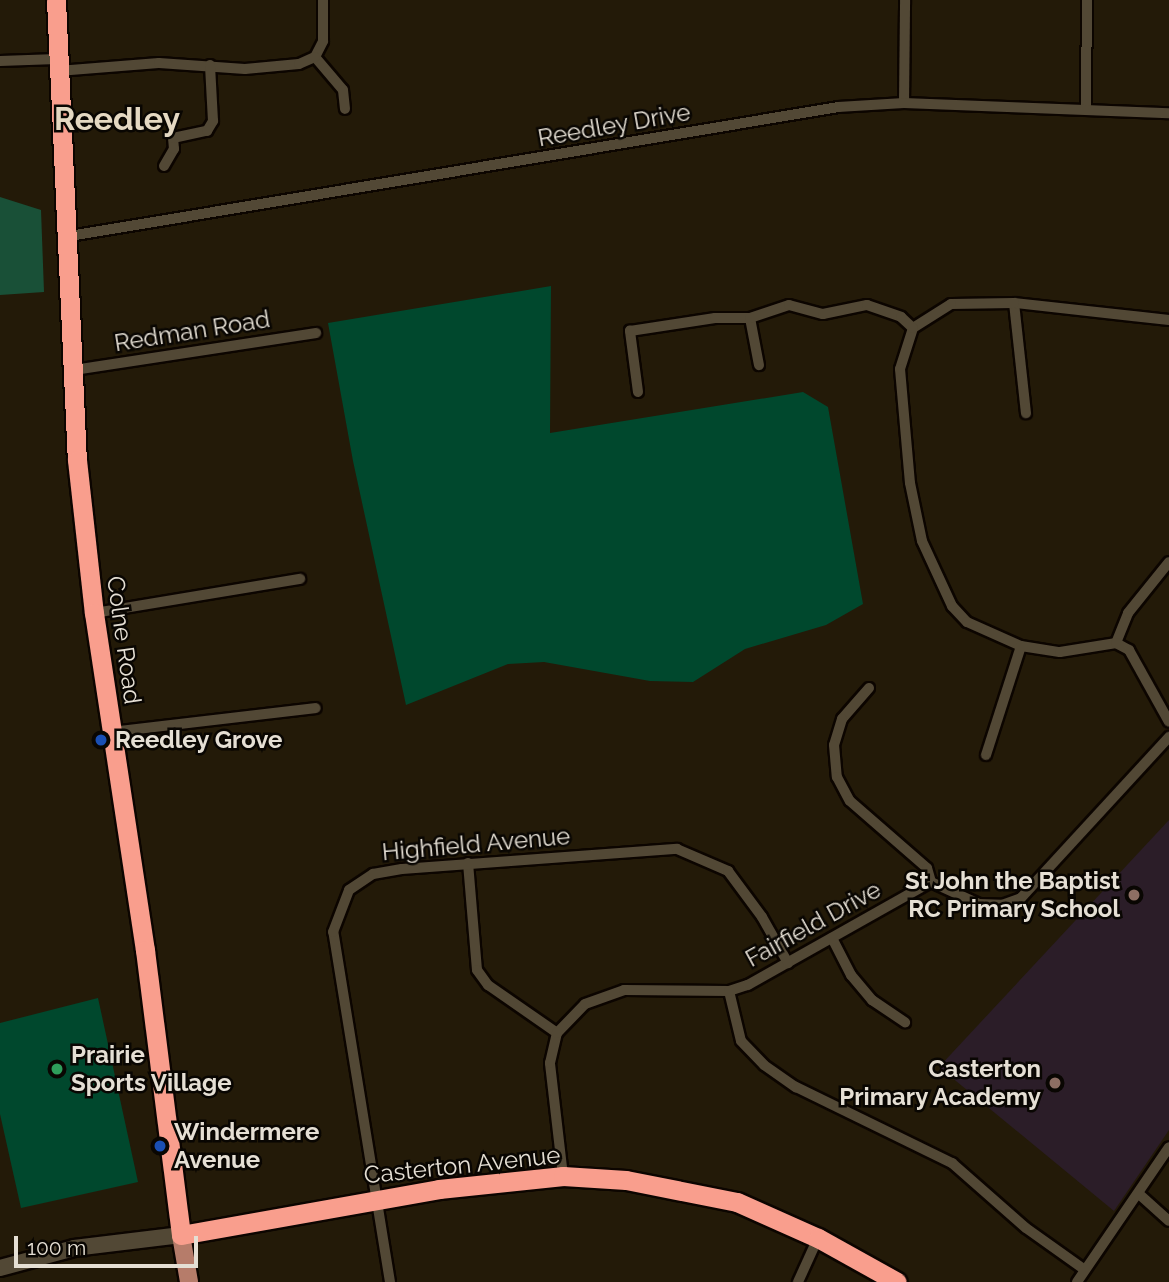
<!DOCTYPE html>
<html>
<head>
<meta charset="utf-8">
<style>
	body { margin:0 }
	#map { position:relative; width:1169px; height:1282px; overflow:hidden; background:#231a08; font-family:Raleway,sans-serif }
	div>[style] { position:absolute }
	.education>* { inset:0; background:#2b1d28 }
	.green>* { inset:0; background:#00482d }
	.forest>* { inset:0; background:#195037 }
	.roads { filter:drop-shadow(2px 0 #0c0500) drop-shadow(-2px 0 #0c0500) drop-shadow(0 2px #0c0500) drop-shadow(0 -2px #0c0500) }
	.street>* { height:10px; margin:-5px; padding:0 5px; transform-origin:5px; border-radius:5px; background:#524835 }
	.secondary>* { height:16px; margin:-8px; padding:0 8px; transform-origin:8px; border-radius:8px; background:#524835 }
	.primary>* { height:18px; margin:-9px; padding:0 9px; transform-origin:9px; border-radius:9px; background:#b67c6a }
	.highway>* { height:19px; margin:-9.5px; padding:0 9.5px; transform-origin:9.5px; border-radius:9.5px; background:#f99e8d }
	.dots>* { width:19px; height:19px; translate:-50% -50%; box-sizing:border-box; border:4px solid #090602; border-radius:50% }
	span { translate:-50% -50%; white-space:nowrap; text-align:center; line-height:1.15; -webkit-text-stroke:5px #090602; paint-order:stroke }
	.street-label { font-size:24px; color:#e5dfd4 }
	.poi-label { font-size:24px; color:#e5dfd4; font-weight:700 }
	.left { translate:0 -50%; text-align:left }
	.right { translate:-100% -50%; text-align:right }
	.district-label { font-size:32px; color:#e4d8c2; font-weight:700 }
	.scale { position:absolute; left:14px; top:1236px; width:184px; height:32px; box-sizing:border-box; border:4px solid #e5dfd4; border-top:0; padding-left:9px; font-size:21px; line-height:24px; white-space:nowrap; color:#e5dfd4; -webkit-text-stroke:5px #090602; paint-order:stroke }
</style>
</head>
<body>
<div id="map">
	<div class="education">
		<div style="clip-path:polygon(1169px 820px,1169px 1130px,1114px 1211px,939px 1067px)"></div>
	</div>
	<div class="green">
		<div style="clip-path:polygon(551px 286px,550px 433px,803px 392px,828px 407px,863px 604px,826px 625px,745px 649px,693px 682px,650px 681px,544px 662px,508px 664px,406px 705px,353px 461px,328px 323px)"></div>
		<div style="clip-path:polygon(98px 998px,138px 1182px,21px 1208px,0 1114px,0 1023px)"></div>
	</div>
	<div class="forest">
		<div style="clip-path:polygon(0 197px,41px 210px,44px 292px,0 295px)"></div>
	</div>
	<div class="roads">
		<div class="street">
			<div style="left:315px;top:57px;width:43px;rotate:49.7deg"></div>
			<div style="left:343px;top:90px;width:19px;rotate:84deg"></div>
			<div style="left:315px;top:57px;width:18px;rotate:-63deg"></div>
			<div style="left:323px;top:41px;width:41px;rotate:-90deg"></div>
			<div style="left:0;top:61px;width:57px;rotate:-2deg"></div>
			<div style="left:58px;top:71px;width:101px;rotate:-4.5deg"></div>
			<div style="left:159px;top:63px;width:86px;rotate:4deg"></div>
			<div style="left:245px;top:69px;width:54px;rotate:-5.3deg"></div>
			<div style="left:299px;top:64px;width:17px;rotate:-24deg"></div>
			<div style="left:904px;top:103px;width:103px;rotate:-89.4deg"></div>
			<div style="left:1086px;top:107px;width:107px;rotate:-89.5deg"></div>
			<div style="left:164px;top:166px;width:20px;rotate:-60deg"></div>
			<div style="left:174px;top:149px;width:11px;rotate:-95deg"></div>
			<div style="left:173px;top:138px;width:35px;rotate:-12deg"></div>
			<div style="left:207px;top:131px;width:12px;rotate:-59deg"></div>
			<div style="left:213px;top:121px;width:56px;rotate:-93.1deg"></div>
			<div style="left:70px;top:236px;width:779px;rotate:-9.53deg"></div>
			<div style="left:838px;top:107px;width:66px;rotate:-3.5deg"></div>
			<div style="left:904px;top:103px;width:265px;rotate:2.2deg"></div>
			<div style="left:1014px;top:303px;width:111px;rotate:83.8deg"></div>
			<div style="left:750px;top:318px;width:48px;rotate:79.2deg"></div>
			<div style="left:1169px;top:320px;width:156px;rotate:-173.7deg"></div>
			<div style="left:1014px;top:303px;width:63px;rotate:179.1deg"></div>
			<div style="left:951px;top:304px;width:45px;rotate:147.7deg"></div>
			<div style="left:913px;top:328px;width:43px;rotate:107.6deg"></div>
			<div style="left:900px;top:369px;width:114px;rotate:85deg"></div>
			<div style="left:910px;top:483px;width:59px;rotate:78.3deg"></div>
			<div style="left:922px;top:541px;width:72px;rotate:65.2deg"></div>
			<div style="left:952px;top:606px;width:22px;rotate:47deg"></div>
			<div style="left:967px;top:622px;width:59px;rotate:24deg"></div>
			<div style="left:1021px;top:646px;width:39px;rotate:9deg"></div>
			<div style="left:1060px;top:652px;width:57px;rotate:-9.1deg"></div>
			<div style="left:1116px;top:643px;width:32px;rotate:-68deg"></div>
			<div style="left:1128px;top:613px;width:65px;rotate:-51.2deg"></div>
			<div style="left:74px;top:370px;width:245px;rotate:-8.7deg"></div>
			<div style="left:638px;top:392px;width:62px;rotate:-97.5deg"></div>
			<div style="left:630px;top:331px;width:86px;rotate:-8.7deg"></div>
			<div style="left:715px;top:318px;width:35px"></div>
			<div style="left:750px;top:318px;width:41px;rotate:-18.4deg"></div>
			<div style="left:789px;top:305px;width:35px;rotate:15deg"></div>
			<div style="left:823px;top:314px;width:45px;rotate:-11.6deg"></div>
			<div style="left:867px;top:305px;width:36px;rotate:19deg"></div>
			<div style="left:901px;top:317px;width:16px;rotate:43deg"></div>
			<div style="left:94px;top:613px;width:209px;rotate:-9.4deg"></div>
			<div style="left:1116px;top:643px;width:15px;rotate:28deg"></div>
			<div style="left:1129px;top:650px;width:82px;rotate:60.9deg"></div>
			<div style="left:869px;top:688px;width:41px;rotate:131.1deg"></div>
			<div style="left:842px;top:719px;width:27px;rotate:107deg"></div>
			<div style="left:834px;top:745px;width:32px;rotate:85deg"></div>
			<div style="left:837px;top:777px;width:27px;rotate:62deg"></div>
			<div style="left:850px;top:801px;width:102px;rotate:41deg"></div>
			<div style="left:927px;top:868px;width:15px;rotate:74deg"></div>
			<div style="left:112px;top:732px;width:205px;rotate:-6.7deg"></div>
			<div style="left:986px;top:755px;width:114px;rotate:-72.2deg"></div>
			<div style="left:468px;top:863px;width:107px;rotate:85.2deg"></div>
			<div style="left:477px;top:970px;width:19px;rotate:54deg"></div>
			<div style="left:488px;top:985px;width:84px;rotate:34.8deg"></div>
			<div style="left:931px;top:882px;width:53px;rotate:24.6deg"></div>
			<div style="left:979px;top:904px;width:23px;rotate:2deg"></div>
			<div style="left:1002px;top:905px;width:20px;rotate:-20deg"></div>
			<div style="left:1021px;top:898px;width:219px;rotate:-47.4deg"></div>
			<div style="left:832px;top:938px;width:42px;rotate:62.8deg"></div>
			<div style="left:851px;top:975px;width:33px;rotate:50deg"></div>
			<div style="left:872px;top:1000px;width:40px;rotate:34deg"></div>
			<div style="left:729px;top:991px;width:51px;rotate:76.5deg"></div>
			<div style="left:741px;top:1041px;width:33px;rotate:46deg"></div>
			<div style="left:764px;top:1065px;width:39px;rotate:35deg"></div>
			<div style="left:796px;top:1087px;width:174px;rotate:26deg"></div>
			<div style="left:952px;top:1163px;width:98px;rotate:41.3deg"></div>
			<div style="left:1026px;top:1228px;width:72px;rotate:35.4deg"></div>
			<div style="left:563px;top:1176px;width:114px;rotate:-96.6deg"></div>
			<div style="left:550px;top:1063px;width:31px;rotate:-77deg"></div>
			<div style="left:557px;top:1033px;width:40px;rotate:-46deg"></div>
			<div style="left:585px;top:1004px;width:41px;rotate:-19.7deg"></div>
			<div style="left:624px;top:990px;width:105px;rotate:0.5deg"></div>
			<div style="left:729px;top:991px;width:20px;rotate:-18deg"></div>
			<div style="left:748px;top:985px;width:210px;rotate:-29.4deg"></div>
			<div style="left:1139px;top:1194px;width:40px;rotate:42deg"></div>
			<div style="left:390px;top:1282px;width:355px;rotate:-99.2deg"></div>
			<div style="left:333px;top:932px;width:45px;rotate:-69.1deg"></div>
			<div style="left:349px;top:890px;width:29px;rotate:-34deg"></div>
			<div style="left:373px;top:874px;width:29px;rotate:-10deg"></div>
			<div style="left:402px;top:869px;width:276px;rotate:-4.2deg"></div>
			<div style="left:677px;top:849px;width:56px;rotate:23.3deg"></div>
			<div style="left:728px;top:871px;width:57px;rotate:53.5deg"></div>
			<div style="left:762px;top:917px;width:53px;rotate:60.5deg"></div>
			<div style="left:798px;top:1282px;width:48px;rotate:-65.6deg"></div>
			<div style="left:1077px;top:1282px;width:163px;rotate:-55.7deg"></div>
		</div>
		<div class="secondary">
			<div style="left:0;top:1268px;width:77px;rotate:-15.1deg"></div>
			<div style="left:74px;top:1248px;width:108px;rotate:-6.9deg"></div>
		</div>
		<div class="primary">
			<div style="left:181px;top:1235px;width:48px;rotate:80.3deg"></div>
		</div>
		<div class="highway">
			<div style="left:56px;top:0;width:460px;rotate:87.4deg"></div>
			<div style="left:77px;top:460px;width:154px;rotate:83.7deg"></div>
			<div style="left:94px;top:613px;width:341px;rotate:81.4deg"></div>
			<div style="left:145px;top:950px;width:287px;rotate:82.8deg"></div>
			<div style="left:181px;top:1235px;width:262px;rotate:-10.1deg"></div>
			<div style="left:439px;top:1189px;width:125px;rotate:-6deg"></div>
			<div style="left:563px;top:1176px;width:63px;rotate:3.6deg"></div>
			<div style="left:626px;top:1180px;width:113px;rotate:11.2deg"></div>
			<div style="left:737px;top:1202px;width:89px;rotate:24deg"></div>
			<div style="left:818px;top:1238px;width:90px;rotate:29.1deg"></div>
		</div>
	</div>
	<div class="dots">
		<div style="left:101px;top:740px;background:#1a4fb4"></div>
		<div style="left:1134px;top:895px;background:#8d6e63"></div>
		<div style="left:57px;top:1069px;background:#2e9e5b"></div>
		<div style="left:1055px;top:1083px;background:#8d6e63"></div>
		<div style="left:160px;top:1146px;background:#1a4fb4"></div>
	</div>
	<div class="street-label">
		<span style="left:614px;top:125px;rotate:-10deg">Reedley Drive</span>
		<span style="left:192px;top:331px;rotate:-9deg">Redman Road</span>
		<span style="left:124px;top:640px;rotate:82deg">Colne Road</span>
		<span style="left:476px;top:844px;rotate:-5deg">Highfield Avenue</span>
		<span style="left:813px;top:924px;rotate:-29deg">Fairfield Drive</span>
		<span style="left:462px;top:1165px;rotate:-6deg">Casterton Avenue</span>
	</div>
	<div class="poi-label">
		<span class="left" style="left:115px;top:740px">Reedley Grove</span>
		<span class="right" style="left:1120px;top:895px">St John the Baptist<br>RC Primary School</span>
		<span class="left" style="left:71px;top:1069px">Prairie<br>Sports Village</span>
		<span class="right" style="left:1041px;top:1083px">Casterton<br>Primary Academy</span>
		<span class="left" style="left:174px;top:1146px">Windermere<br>Avenue</span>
	</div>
	<div class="district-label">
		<span style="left:117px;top:119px">Reedley</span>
	</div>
	<div class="scale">100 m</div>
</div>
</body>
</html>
